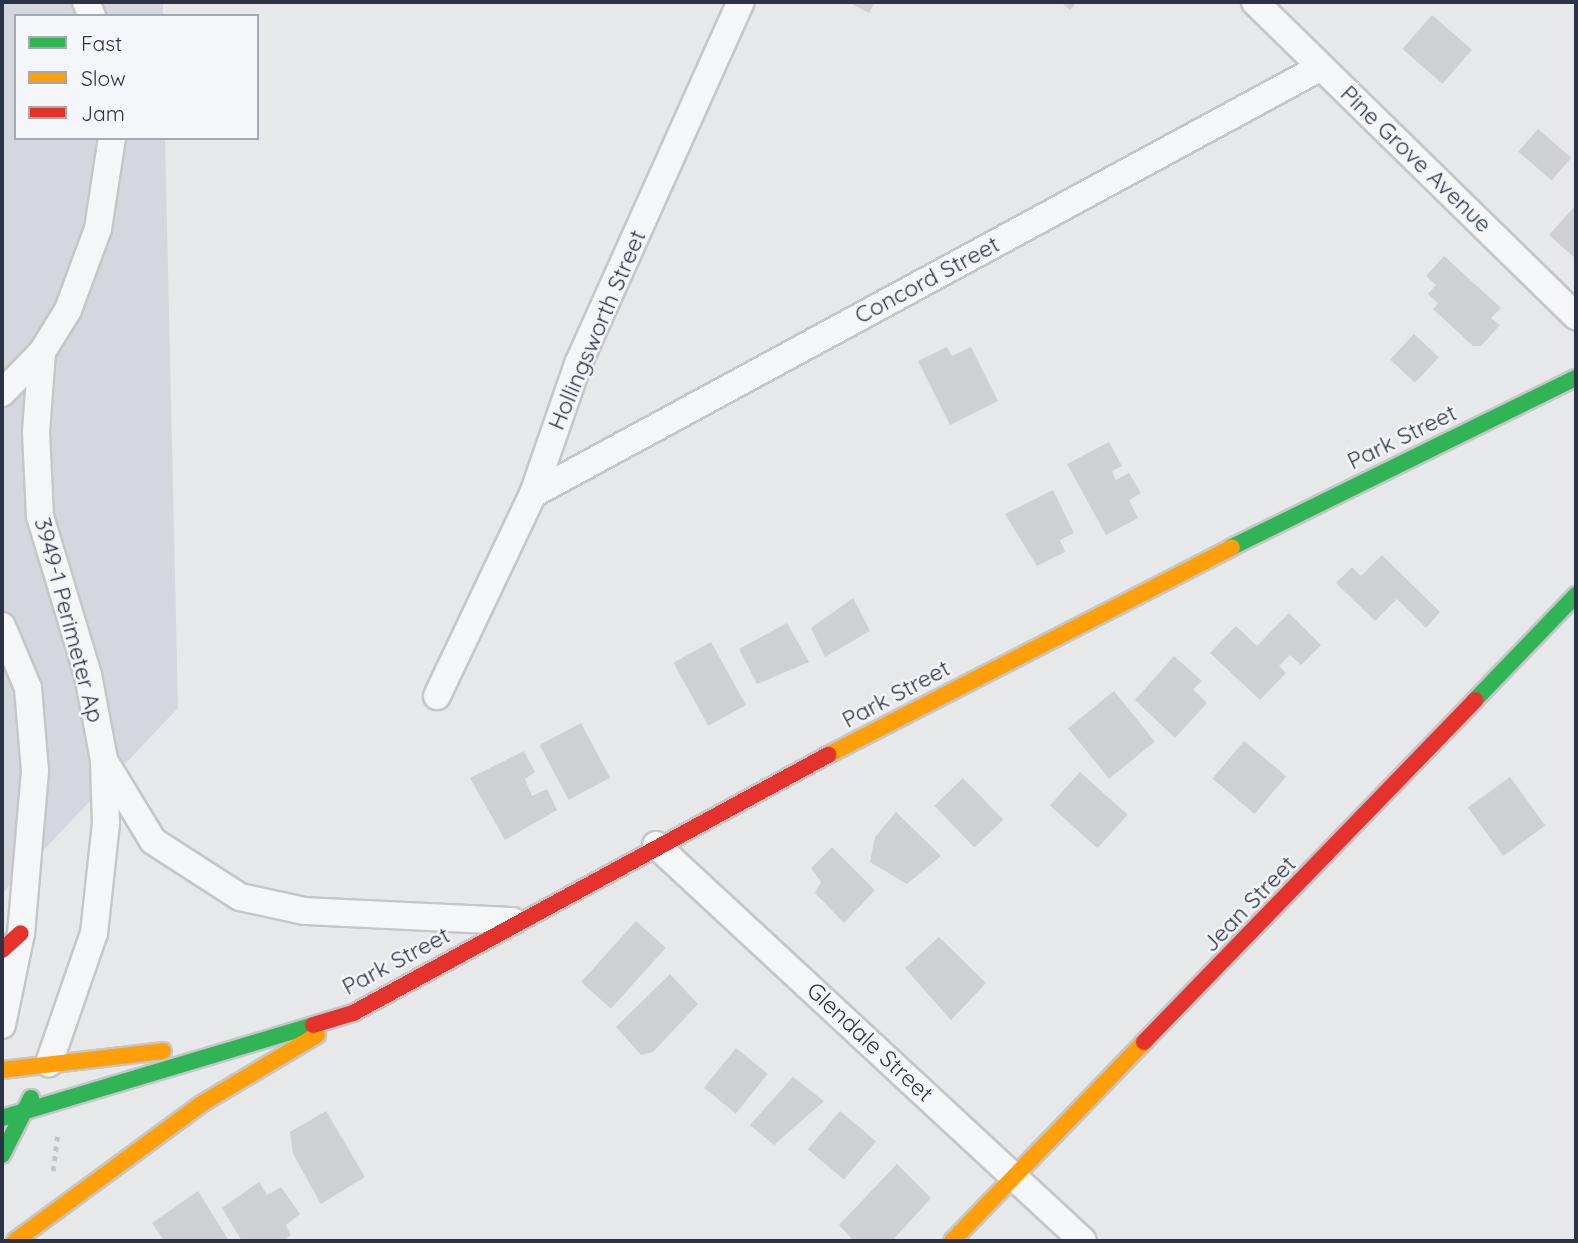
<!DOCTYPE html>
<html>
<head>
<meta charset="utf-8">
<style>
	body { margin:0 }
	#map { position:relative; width:1578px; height:1243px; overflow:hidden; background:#e6e8ea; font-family:Quicksand,sans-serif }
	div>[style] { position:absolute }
	.built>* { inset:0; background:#d4d7dd }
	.building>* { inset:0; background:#ced0d3; transform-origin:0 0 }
	.path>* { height:4.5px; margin-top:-2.25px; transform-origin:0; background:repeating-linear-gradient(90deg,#c5c6ca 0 5px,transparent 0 10px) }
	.roads { filter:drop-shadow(2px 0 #c4c6c8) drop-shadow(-2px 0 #c4c6c8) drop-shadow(0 2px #c4c6c8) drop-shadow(0 -2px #c4c6c8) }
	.street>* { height:26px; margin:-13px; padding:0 13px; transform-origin:13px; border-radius:13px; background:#f5f6f7 }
	.fast>* { height:16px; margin:-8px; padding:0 8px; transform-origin:8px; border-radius:8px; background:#30b455 }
	.slow>* { height:16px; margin:-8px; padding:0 8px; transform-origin:8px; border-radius:8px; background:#ff9f0a }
	.jam>* { height:16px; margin:-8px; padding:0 8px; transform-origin:8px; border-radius:8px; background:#e5322d }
	span { translate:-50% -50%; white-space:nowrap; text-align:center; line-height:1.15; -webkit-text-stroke:5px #f4f6f9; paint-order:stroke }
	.street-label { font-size:23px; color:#2b3445 }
	.frame { position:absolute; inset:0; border:4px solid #2b3445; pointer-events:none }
	.legend { position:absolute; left:14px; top:14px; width:245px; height:126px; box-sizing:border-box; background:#f4f6f9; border:2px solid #a4a8b1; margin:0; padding:9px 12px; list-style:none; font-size:21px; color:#2b3445 }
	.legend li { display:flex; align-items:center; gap:14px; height:35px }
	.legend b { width:35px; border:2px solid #a4a8b1 }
</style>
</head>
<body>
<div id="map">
	<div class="built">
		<div style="clip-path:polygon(2px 2px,163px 2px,163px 16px,16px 16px,16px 138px,165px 138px,178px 708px,2px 894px)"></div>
	</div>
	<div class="building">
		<div style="clip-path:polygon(848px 2px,875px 2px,869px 13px)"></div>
		<div style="clip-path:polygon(1061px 2px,1077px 2px,1070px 10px)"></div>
		<div style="left:1432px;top:15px;width:53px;height:45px;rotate:41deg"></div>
		<div style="left:1538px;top:129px;width:44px;height:30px;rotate:41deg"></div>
		<div style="clip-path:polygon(1576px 205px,1576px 259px,1549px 235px)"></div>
		<div style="clip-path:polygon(1444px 256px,1501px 308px,1491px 318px,1500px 325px,1481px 346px,1473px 346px,1433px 309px,1438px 303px,1428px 294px,1436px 285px,1426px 276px)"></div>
		<div style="left:1414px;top:334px;width:34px;height:35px;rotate:43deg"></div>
		<div style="clip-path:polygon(947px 347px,952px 356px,971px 347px,998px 401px,950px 425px,918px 361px)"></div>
		<div style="clip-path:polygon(1109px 442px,1122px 466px,1112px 471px,1116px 480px,1129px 473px,1141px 493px,1129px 500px,1138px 518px,1106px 535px,1067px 464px)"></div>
		<div style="clip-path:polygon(1053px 490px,1074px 533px,1060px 540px,1065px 552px,1037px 566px,1005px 514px)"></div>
		<div style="clip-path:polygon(1382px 555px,1440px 612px,1426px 628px,1397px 599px,1375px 621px,1336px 583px,1352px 567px,1361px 576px)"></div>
		<div style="clip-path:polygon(853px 598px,870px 631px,825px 657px,811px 628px)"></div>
		<div style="clip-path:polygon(1289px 613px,1321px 645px,1301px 665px,1290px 655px,1279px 666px,1286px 673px,1260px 700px,1210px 653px,1236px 626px,1257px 646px)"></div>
		<div style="clip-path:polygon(787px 623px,809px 662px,757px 684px,739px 649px)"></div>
		<div style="left:711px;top:642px;width:72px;height:43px;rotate:61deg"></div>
		<div style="clip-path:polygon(1174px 656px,1202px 681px,1193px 689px,1207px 703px,1175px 738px,1135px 700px)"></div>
		<div style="left:1114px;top:691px;width:65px;height:59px;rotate:51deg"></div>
		<div style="left:581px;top:723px;width:62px;height:47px;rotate:62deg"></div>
		<div style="left:1244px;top:741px;width:55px;height:49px;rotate:40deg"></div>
		<div style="clip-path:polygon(524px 751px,535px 772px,525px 779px,532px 796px,547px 789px,557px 810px,505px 840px,470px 778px)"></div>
		<div style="left:1080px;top:772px;width:64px;height:45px;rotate:42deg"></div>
		<div style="left:1510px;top:777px;width:60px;height:52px;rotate:54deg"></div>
		<div style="left:963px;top:778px;width:58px;height:40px;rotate:46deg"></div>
		<div style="clip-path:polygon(896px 812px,941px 856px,907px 884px,870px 862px,875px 837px)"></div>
		<div style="clip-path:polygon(832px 847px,875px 890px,844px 923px,815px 893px,821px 882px,811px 868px)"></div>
		<div style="left:636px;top:921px;width:40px;height:82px;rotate:42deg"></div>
		<div style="clip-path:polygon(939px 937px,986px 983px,951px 1020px,905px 968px)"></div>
		<div style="clip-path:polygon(670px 974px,698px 1004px,653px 1052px,641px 1055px,616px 1027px)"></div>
		<div style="left:736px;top:1048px;width:41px;height:51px;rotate:39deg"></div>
		<div style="clip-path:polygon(793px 1077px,824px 1101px,774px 1145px,750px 1125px)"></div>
		<div style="clip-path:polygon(326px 1111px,365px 1177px,321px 1204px,293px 1154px,290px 1132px)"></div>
		<div style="left:840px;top:1111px;width:47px;height:50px;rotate:40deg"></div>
		<div style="clip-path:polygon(897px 1164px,931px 1198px,892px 1241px,854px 1241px,839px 1225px)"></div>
		<div style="clip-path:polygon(259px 1182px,267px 1195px,281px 1187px,300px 1214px,286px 1225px,291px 1235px,283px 1241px,242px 1241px,222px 1208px)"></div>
		<div style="clip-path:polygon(198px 1191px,229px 1241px,164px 1241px,152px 1223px)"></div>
	</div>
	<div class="path">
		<div style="left:53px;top:1171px;width:35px;rotate:-83deg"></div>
	</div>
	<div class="roads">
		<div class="street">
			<div style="left:86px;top:2px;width:15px;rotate:67deg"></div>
			<div style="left:1255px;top:2px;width:449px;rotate:44.4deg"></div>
			<div style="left:42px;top:352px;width:80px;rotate:94.3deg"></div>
			<div style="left:36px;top:432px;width:84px;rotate:87.3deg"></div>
			<div style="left:40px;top:516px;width:166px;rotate:73.2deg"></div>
			<div style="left:88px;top:675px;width:86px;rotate:79.3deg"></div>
			<div style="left:104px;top:760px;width:63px;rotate:88.2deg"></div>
			<div style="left:106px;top:823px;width:111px;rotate:96.2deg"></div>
			<div style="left:94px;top:933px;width:138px;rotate:109.1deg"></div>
			<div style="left:2px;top:393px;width:57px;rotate:-45.7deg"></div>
			<div style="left:42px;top:352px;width:49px;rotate:-58.2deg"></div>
			<div style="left:68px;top:310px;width:86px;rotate:-69.7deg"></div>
			<div style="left:98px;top:229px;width:92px;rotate:-81.3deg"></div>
			<div style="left:533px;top:494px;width:896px;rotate:-28.45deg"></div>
			<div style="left:2px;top:626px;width:67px;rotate:67.2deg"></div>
			<div style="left:28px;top:688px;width:83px;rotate:85.2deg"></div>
			<div style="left:35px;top:771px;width:163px;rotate:94.9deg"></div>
			<div style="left:21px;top:933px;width:94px;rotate:101.7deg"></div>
			<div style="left:437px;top:696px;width:224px;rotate:-64.6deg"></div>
			<div style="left:533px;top:494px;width:138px;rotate:-70.9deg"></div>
			<div style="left:578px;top:364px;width:397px;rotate:-65.8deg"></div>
			<div style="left:105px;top:762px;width:92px;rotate:58.7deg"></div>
			<div style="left:153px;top:841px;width:103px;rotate:32.8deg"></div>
			<div style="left:240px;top:897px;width:66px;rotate:12.2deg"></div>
			<div style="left:305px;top:911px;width:208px;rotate:2.8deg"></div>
			<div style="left:656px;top:845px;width:582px;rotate:42.84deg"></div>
		</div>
		<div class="fast">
			<div style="left:1232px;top:547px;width:383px;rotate:-26.2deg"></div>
			<div style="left:1475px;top:700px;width:146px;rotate:-46.1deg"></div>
			<div style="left:2px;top:1118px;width:325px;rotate:-16.6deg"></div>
			<div style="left:2px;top:1155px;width:64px;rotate:-63deg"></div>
		</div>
		<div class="slow">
			<div style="left:828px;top:755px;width:454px;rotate:-27.2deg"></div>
			<div style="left:2px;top:1070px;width:162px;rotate:-6.7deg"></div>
			<div style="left:15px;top:1241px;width:233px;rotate:-36.3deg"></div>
			<div style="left:203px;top:1103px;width:133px;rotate:-30.8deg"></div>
			<div style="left:952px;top:1241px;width:277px;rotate:-46deg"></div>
		</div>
		<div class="jam">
			<div style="left:2px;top:950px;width:25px;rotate:-42deg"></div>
			<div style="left:313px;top:1025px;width:42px;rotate:-16.7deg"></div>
			<div style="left:353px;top:1013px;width:541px;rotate:-28.51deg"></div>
			<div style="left:1144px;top:1042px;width:476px;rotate:-45.9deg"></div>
		</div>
	</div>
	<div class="street-label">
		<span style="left:1416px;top:159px;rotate:44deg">Pine Grove Avenue</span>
		<span style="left:927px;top:280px;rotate:-28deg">Concord Street</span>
		<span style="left:597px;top:330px;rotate:-67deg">Hollingsworth Street</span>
		<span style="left:1402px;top:437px;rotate:-26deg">Park Street</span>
		<span style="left:69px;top:620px;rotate:75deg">3949-1 Perimeter Ap</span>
		<span style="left:896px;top:694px;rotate:-28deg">Park Street</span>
		<span style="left:1249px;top:904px;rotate:-46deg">Jean Street</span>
		<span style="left:396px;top:961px;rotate:-28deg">Park Street</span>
		<span style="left:870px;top:1042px;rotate:43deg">Glendale Street</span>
	</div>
	<div class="frame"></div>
	<ul class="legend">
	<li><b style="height:9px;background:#30b455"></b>Fast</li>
	<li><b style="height:9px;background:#ff9f0a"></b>Slow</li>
	<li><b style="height:9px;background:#e5322d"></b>Jam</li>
	</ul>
</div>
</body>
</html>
